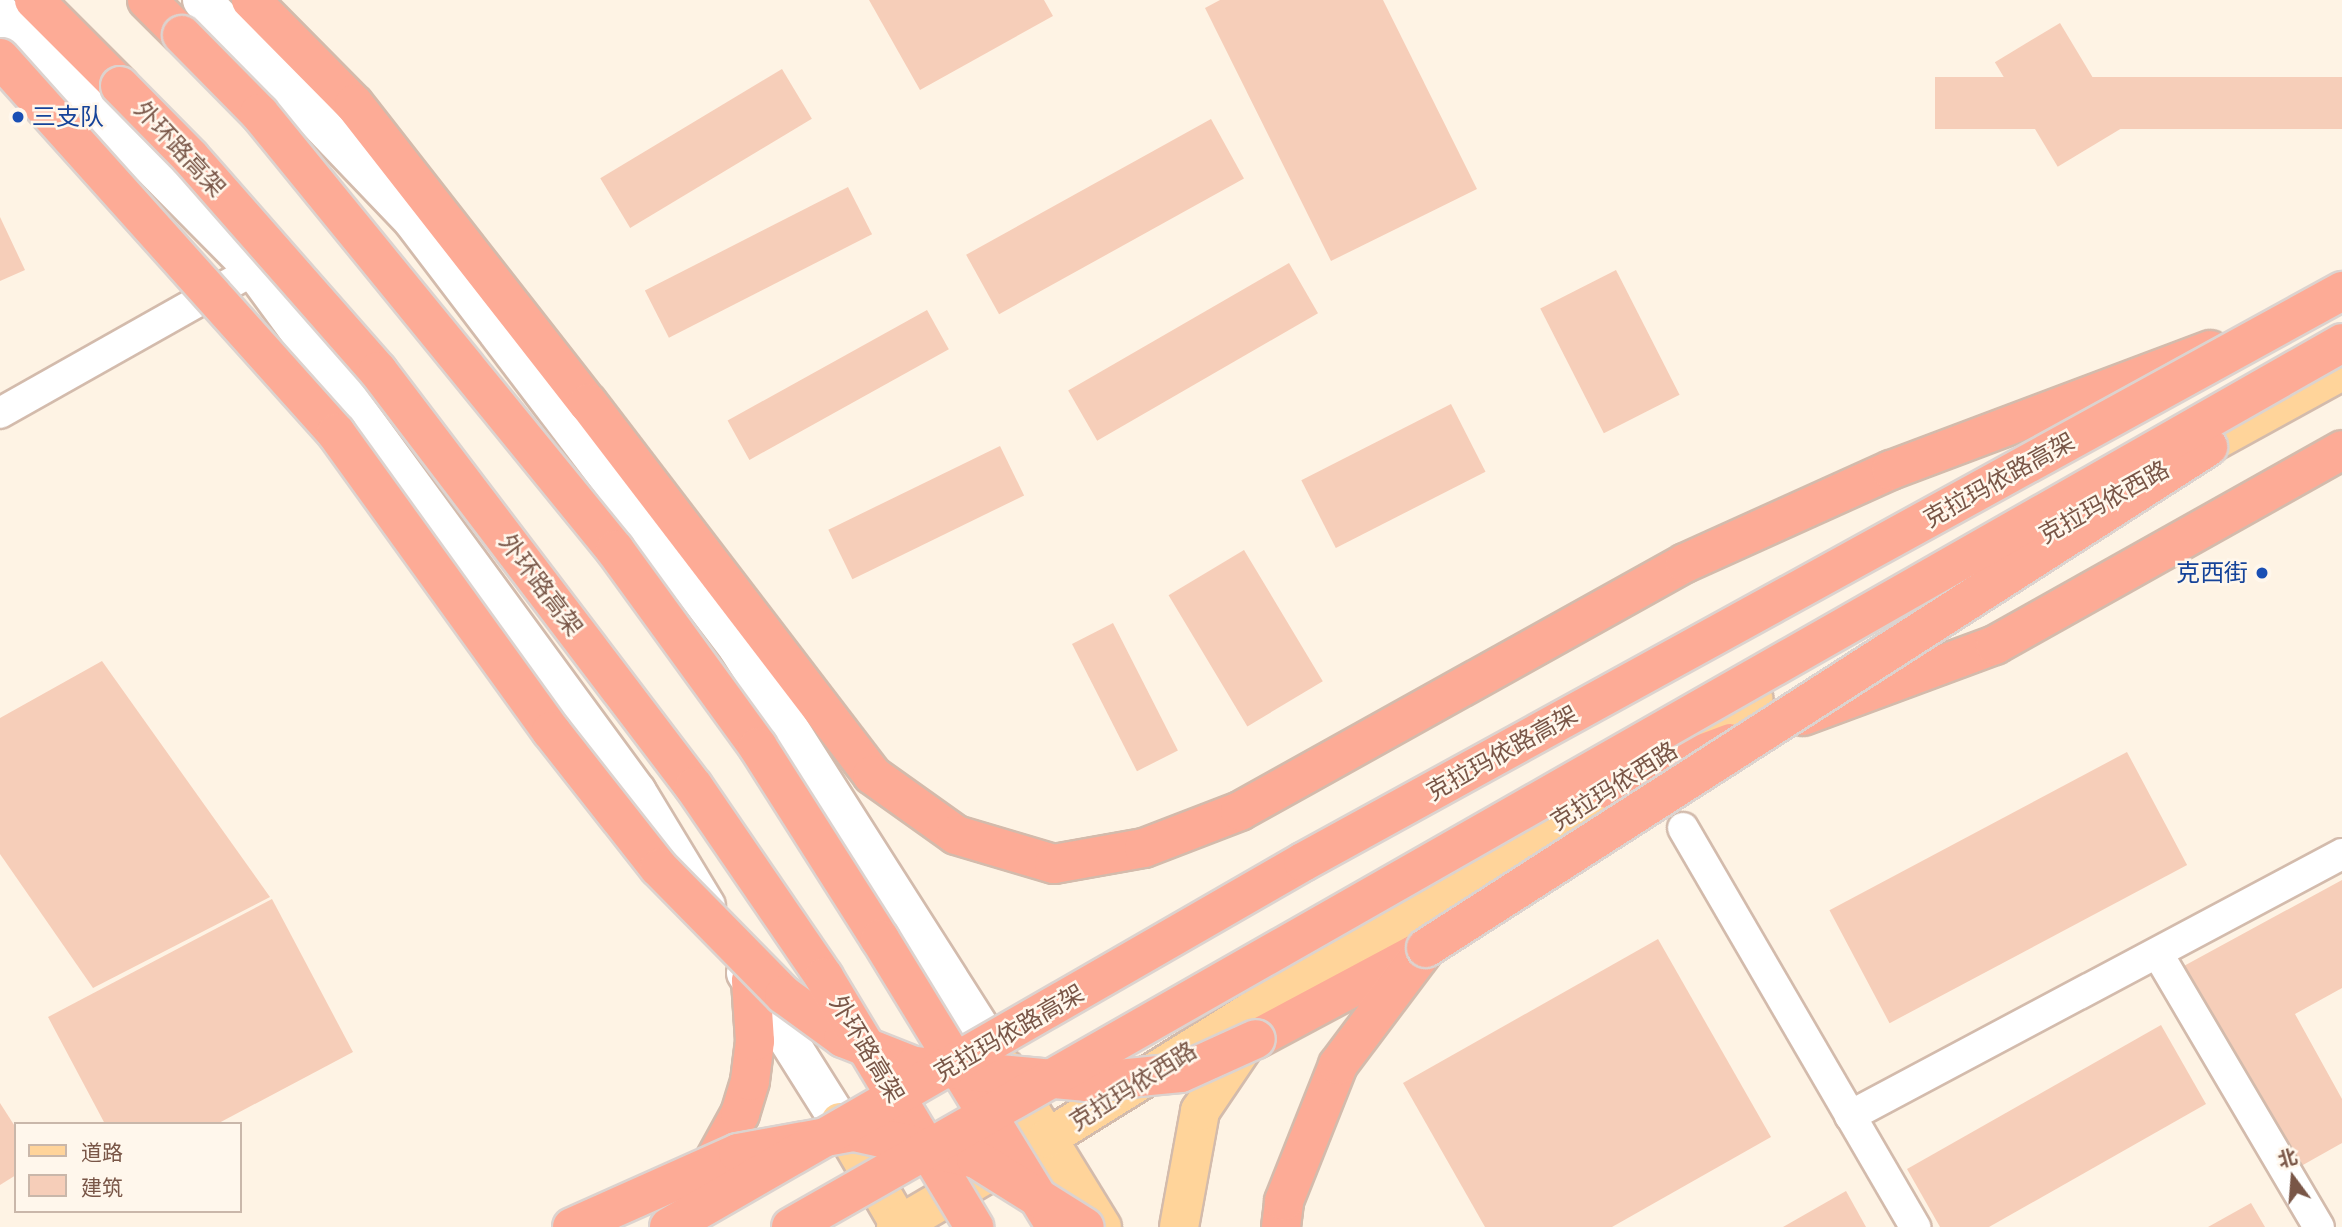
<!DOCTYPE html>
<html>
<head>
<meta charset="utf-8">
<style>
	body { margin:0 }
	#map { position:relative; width:2342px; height:1227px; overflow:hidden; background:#fef3e4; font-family:"IBM Plex Sans","Noto Sans SC",sans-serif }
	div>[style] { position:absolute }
	.building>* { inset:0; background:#f6ceb9; transform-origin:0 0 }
	.roads { filter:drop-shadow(2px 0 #d3bbac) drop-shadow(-2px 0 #d3bbac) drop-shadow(0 2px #d3bbac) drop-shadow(0 -2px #d3bbac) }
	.street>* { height:30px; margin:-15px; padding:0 15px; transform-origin:15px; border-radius:15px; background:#fff }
	.secondary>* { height:38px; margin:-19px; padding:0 19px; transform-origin:19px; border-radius:19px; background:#fff }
	.primary>* { height:38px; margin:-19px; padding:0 19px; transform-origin:19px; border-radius:19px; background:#ffd49a }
	.highway>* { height:38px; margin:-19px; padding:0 19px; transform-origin:19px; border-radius:19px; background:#fdab96 }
	.bridges { filter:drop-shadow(2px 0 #dcd3cf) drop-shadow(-2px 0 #dcd3cf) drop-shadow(0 2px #dcd3cf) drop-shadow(0 -2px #dcd3cf) }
	.highway-bridge>* { height:38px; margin:-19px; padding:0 19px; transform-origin:19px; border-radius:19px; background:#fdab96 }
	.dots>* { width:19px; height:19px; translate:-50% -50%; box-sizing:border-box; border:4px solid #fff7ec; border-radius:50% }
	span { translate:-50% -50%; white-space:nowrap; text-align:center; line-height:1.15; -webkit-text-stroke:5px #fff7ec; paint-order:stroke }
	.transit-label { font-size:24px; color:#164399 }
	.left { translate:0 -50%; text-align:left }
	.right { translate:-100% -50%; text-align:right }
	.street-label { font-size:24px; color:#795647 }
	.legend { position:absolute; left:14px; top:1122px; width:228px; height:91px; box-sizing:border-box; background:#fff7ec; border:2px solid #c9b7aa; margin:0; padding:9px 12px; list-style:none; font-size:21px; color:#795647 }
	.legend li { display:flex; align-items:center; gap:14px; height:35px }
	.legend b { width:35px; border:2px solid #c9b7aa }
	.north { position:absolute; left:2258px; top:1143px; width:70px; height:70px; -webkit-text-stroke:5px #fff7ec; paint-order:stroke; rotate:344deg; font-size:19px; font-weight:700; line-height:28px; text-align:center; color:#795647 }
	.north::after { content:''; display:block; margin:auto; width:24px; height:32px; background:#795647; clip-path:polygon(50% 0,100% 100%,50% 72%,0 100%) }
</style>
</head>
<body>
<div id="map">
	<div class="building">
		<div style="clip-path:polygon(869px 0,1044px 0,1053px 16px,920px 90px)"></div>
		<div style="clip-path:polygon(1220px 0,1383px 0,1477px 189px,1331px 261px,1205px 8px)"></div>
		<div style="left:2060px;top:23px;width:122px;height:76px;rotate:59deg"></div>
		<div style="left:782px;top:69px;width:58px;height:212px;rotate:59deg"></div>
		<div style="left:2342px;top:77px;width:52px;height:407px;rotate:90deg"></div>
		<div style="left:1211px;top:119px;width:68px;height:280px;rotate:61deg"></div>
		<div style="left:848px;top:187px;width:53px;height:228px;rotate:63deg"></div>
		<div style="clip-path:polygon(0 217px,25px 270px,0 281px)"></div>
		<div style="left:1289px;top:263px;width:58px;height:255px;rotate:60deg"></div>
		<div style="left:1616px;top:270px;width:140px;height:85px;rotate:63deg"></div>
		<div style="left:927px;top:310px;width:45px;height:228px;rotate:61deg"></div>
		<div style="left:1451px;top:404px;width:76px;height:168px;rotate:63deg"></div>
		<div style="left:1000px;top:446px;width:55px;height:191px;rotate:64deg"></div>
		<div style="left:1244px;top:550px;width:153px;height:88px;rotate:59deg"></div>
		<div style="left:1113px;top:623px;width:143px;height:46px;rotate:63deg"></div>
		<div style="clip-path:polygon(102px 661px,270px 897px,93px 988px,0 854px,0 718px)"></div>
		<div style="left:2127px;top:752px;width:128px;height:337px;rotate:62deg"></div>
		<div style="clip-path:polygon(2342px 880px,2342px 988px,2295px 1014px,2342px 1099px,2342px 1143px,2294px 1170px,2182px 967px)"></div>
		<div style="clip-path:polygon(272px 899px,353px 1052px,217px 1124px,105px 1124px,48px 1017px)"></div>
		<div style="clip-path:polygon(1658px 939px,1771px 1137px,1612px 1227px,1485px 1227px,1403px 1083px)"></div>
		<div style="clip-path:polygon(2161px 1025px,2206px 1104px,1989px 1227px,1940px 1227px,1907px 1169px)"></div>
		<div style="clip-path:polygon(0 1103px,16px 1128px,16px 1175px,0 1185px)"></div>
		<div style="clip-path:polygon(1846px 1191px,1866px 1227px,1783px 1227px)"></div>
		<div style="clip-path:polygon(2251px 1203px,2265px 1227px,2208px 1227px)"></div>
	</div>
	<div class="roads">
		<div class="street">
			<div style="left:0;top:413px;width:291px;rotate:-29.4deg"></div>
			<div style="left:1683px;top:828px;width:462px;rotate:59.8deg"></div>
			<div style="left:2158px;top:954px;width:317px;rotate:59.5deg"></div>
			<div style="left:1850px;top:1116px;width:557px;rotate:-28.04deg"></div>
		</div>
		<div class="secondary">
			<div style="left:202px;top:0;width:306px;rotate:46.3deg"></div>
			<div style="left:413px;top:221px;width:537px;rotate:52.72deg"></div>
			<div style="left:738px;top:648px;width:462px;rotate:57.5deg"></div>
			<div style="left:0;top:13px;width:361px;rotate:45.3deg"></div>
			<div style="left:254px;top:270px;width:647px;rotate:53.73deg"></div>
			<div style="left:637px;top:792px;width:133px;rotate:58.8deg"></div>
			<div style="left:746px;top:973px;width:176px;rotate:57.8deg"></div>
		</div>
		<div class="primary">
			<div style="left:2178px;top:461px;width:187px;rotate:-28.8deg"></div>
			<div style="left:1004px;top:1068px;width:187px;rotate:58.4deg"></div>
			<div style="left:840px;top:1122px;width:121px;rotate:59.8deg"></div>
			<div style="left:896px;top:1227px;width:176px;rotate:-30.4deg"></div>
			<div style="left:1048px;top:1138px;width:831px;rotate:-31.91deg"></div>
			<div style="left:1179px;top:1227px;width:118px;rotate:-79.7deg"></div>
			<div style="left:1200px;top:1111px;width:97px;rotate:-56deg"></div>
		</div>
		<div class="highway">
			<div style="left:34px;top:0;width:122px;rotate:45deg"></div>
			<div style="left:147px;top:0;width:49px;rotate:45deg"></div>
			<div style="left:251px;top:0;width:146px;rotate:45.3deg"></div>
			<div style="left:354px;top:104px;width:380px;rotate:52deg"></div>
			<div style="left:588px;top:403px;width:468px;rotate:52.6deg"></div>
			<div style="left:872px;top:775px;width:103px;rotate:35.5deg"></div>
			<div style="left:956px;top:835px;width:102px;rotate:16.5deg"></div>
			<div style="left:1054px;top:864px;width:91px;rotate:-10.1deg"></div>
			<div style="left:1144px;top:848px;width:103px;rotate:-21.1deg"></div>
			<div style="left:1240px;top:811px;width:509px;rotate:-29.13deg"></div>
			<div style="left:1685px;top:563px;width:226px;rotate:-24.3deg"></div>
			<div style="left:1891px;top:470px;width:341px;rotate:-20.6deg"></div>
			<div style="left:1803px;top:716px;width:205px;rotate:-20.3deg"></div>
			<div style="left:1995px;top:645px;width:398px;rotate:-29.3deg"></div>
			<div style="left:1608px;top:789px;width:131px;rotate:-20.5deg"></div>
			<div style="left:1256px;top:1039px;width:180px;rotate:-28.1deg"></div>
			<div style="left:702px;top:1183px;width:79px;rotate:-61.2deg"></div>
			<div style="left:740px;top:1114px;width:34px;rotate:-73deg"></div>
			<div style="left:750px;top:1081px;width:40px;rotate:-82.9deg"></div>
			<div style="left:755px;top:1041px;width:61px;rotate:-93.8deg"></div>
			<div style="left:1281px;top:1227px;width:26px;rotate:-83deg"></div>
			<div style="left:1284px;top:1201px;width:146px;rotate:-68.3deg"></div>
			<div style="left:1338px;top:1065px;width:146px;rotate:-53.1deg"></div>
		</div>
	</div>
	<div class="bridges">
		<div class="highway-bridge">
			<div style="left:182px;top:35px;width:110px;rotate:45.4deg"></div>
			<div style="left:259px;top:113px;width:564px;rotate:50.83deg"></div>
			<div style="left:615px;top:550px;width:243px;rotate:54deg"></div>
			<div style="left:758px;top:747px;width:227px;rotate:57.6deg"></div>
			<div style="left:880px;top:939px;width:338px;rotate:58.6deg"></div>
			<div style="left:0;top:58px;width:504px;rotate:48.14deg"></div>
			<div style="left:336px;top:433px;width:367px;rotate:54.2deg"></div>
			<div style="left:551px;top:731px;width:174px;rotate:51.8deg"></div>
			<div style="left:659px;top:868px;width:178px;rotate:45.5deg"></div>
			<div style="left:784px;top:995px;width:73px;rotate:36.1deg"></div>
			<div style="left:843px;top:1038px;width:76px;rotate:21.5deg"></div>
			<div style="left:914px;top:1066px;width:174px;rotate:5.3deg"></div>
			<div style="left:1087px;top:1082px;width:94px;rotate:-5.5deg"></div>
			<div style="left:1181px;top:1073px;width:82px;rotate:-24.4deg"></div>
			<div style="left:120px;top:86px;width:100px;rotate:45.4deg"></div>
			<div style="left:190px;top:157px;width:285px;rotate:48.7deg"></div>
			<div style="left:378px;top:371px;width:522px;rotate:52.78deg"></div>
			<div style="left:694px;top:787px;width:230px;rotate:55.6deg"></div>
			<div style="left:824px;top:977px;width:292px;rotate:59deg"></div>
			<div style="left:1426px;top:948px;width:929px;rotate:-32.65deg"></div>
			<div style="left:572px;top:1227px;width:182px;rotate:-24deg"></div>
			<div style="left:738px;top:1153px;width:118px;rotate:-10.3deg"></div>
			<div style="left:854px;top:1132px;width:125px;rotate:12.5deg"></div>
			<div style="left:976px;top:1159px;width:128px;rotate:32deg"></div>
			<div style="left:669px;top:1227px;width:732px;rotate:-29.93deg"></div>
			<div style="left:1303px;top:862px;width:1186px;rotate:-28.79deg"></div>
			<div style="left:791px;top:1227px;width:1785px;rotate:-29.68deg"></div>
		</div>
	</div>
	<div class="dots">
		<div style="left:18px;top:117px;background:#1a4fb4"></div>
		<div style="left:2262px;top:573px;background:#1a4fb4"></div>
	</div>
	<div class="transit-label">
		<span class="left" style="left:32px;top:117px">三支队</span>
		<span class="right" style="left:2248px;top:573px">克西街</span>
	</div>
	<div class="street-label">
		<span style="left:180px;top:149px;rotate:47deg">外环路高架</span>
		<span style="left:1999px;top:480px;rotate:-29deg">克拉玛依路高架</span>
		<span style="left:2104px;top:502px;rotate:-29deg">克拉玛依西路</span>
		<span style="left:541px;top:585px;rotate:53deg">外环路高架</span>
		<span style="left:1502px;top:753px;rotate:-29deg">克拉玛依路高架</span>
		<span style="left:1614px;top:786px;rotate:-32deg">克拉玛依西路</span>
		<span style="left:1009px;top:1033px;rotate:-30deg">克拉玛依路高架</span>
		<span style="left:867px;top:1049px;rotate:59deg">外环路高架</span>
		<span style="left:1133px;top:1086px;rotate:-32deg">克拉玛依西路</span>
	</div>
	<ul class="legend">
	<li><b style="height:9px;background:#ffd49a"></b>道路</li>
	<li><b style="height:19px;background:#f6ceb9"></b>建筑</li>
	</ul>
	<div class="north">北</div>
</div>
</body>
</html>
